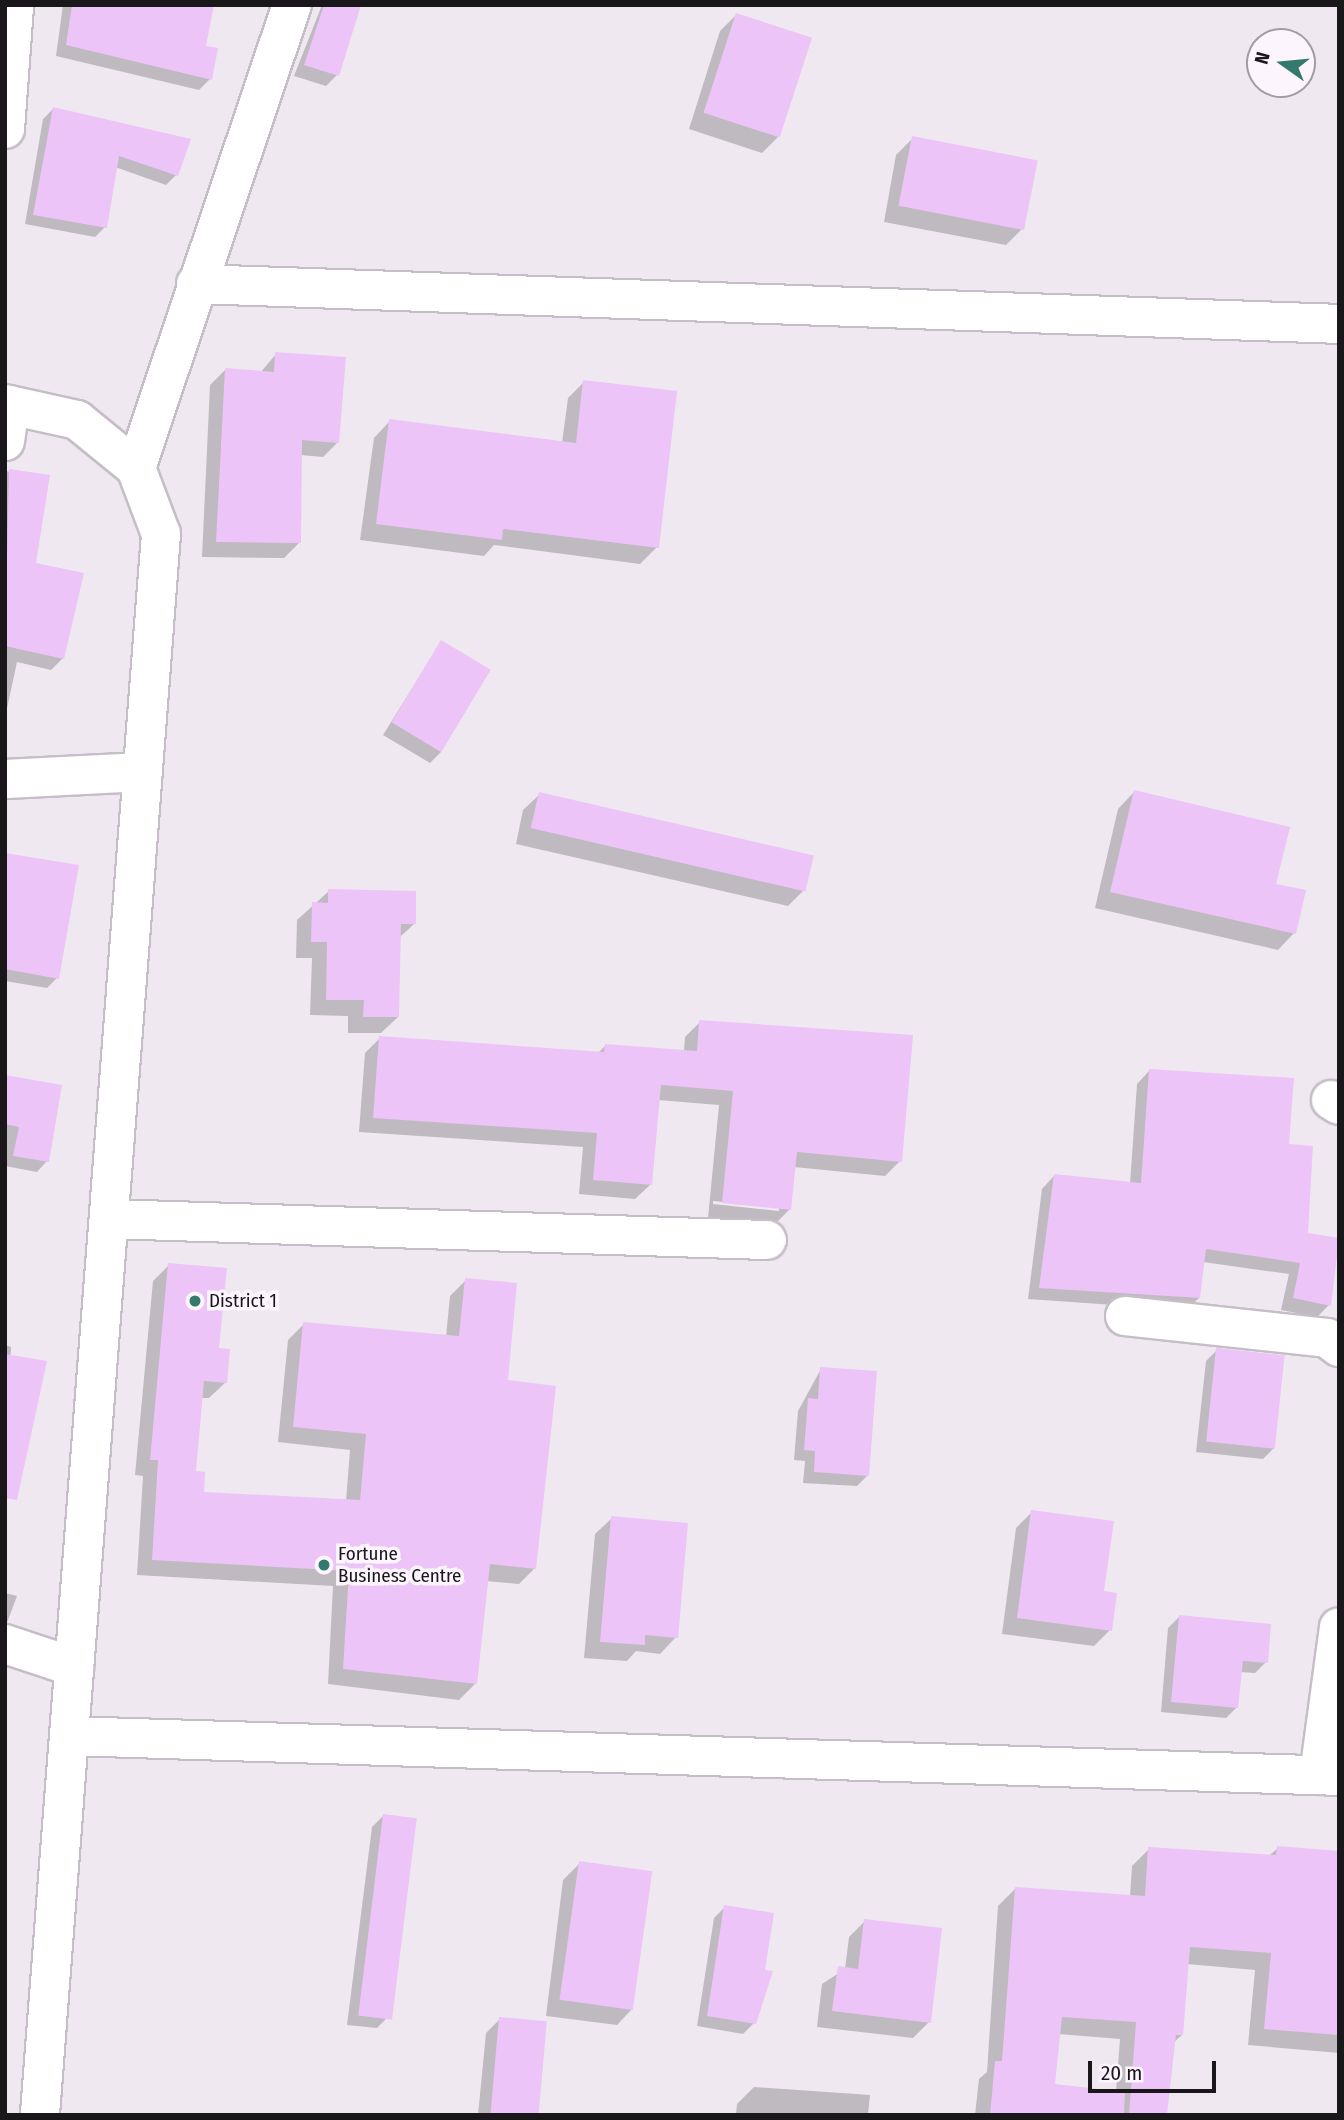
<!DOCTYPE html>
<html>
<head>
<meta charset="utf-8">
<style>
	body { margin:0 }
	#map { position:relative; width:1344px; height:2120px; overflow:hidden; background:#efe8f0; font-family:"Fira Sans Condensed",sans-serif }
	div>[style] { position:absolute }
	.shadow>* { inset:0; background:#0003 }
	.building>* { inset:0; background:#ecc4f7; transform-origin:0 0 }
	.roads { filter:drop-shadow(2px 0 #c5bec6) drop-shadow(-2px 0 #c5bec6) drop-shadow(0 2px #c5bec6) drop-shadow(0 -2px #c5bec6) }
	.minor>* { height:38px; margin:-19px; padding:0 19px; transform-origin:19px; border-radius:19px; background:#fff }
	.dots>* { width:19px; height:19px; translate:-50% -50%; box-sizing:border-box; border:4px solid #fcf5fe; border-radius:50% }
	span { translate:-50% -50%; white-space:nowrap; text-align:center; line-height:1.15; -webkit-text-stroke:7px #fcf5fe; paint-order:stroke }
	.poi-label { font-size:19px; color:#19171a }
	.left { translate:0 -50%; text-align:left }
	.frame { position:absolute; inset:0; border:7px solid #19171a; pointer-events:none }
	.north { position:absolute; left:1246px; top:28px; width:70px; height:70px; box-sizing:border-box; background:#fcf5fe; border:2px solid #a19ca3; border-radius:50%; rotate:285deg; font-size:19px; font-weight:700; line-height:28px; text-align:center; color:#19171a }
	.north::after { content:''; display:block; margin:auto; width:24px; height:32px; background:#34796d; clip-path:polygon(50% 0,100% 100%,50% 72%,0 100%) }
	.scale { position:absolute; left:1088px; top:2061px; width:128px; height:32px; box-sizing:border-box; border:4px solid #19171a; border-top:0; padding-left:9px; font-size:21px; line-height:24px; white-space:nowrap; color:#19171a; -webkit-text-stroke:5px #fcf5fe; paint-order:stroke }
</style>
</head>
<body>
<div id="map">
	<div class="shadow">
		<div style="clip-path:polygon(63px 5px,172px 5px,204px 48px,210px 79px,199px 90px,56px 56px)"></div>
		<div style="clip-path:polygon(322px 5px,339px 5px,337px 75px,326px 86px,294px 76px)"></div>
		<div style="clip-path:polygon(736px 15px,779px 136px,762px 153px,689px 129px,720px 31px)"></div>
		<div style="clip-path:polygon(53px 109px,176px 175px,166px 185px,115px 167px,105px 227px,95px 237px,25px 224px,43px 119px)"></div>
		<div style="clip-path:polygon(913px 138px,1022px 229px,1006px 245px,884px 222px,896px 155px)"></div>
		<div style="clip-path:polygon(276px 354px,338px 442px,323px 457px,300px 455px,299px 543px,284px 558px,202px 557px,210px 385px,225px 370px,260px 373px)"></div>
		<div style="clip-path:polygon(584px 382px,657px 547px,640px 564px,494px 545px,484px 556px,360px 540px,374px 438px,390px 421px,562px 443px,568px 398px)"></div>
		<div style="clip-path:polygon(5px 471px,48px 477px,34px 565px,63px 658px,51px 670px,17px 662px,5px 718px)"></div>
		<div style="clip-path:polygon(441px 642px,441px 752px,430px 763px,383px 735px)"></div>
		<div style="clip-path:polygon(1134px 792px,1274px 885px,1294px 933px,1278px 950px,1095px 908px,1118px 809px)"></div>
		<div style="clip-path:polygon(540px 794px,804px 890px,788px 906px,516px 844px,523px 810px)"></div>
		<div style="clip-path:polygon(5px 855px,57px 978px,47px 988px,5px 981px)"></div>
		<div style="clip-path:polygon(329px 891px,414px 924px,399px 938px,398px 1017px,381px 1033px,348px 1033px,348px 1016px,310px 1015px,312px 958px,296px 958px,297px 920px)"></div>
		<div style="clip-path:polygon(evenodd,700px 1022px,900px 1161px,885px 1176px,794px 1167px,790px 1209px,775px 1224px,708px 1218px,719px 1105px,658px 1100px,650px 1185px,635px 1199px,579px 1194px,583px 1147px,359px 1132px,365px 1053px,380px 1038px,598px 1053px,606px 1045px,684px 1051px,685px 1037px,700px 1022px,713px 1201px,779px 1207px,779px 1211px,713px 1204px,713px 1201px)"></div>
		<div style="clip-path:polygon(1149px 1071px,1287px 1146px,1307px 1234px,1339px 1240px,1329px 1305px,1317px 1317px,1281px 1310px,1289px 1274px,1203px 1262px,1199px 1298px,1186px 1310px,1028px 1299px,1042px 1189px,1054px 1176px,1130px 1184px,1137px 1084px)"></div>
		<div style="clip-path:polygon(5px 1077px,47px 1161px,37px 1172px,5px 1166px)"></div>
		<div style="clip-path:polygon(169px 1265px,217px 1349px,226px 1382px,209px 1398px,201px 1398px,194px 1473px,202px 1494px,346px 1501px,350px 1450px,278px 1442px,288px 1340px,304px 1324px,446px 1337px,450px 1296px,466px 1280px,506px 1381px,535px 1568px,519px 1584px,486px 1581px,475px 1684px,459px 1700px,328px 1684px,333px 1586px,137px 1575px,143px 1476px,135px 1475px,153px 1281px)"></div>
		<div style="clip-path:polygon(5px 1345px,11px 1347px,5px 1472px)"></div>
		<div style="clip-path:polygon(1217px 1350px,1274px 1448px,1263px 1459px,1196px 1452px,1206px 1361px)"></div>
		<div style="clip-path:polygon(821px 1369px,868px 1475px,857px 1486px,803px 1483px,805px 1461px,794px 1460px,798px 1411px)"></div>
		<div style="clip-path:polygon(1032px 1512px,1110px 1630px,1094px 1646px,1002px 1634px,1016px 1528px)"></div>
		<div style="clip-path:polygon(612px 1518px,676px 1637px,660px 1654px,636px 1651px,627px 1661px,584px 1658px,595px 1534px)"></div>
		<div style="clip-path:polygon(5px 1593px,17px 1596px,5px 1628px)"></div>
		<div style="clip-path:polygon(1179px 1617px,1266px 1662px,1255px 1673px,1240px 1672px,1237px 1707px,1226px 1718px,1161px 1712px,1168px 1628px)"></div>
		<div style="clip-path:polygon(383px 1816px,388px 2017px,377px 2028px,347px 2025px,372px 1827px)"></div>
		<div style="clip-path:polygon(evenodd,1278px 1848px,1339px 1853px,1339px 2053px,1248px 2045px,1255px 1970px,1187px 1964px,1182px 2035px,1173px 2043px,1165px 2115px,975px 2115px,979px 2079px,987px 2072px,998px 1906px,1015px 1889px,1130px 1897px,1132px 1866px,1149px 1849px,1269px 1856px,1278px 1848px,1059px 2034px,1120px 2039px,1116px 2092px,1053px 2086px,1059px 2034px)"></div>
		<div style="clip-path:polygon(580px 1863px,633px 2008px,617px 2025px,546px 2016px,563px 1880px)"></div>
		<div style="clip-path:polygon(725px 1907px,754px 2023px,743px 2034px,697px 2026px,714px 1918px)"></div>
		<div style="clip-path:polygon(865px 1921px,929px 2022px,913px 2038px,817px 2027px,822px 1984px,845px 1969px,849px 1937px)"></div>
		<div style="clip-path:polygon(500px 2019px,537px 2115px,478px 2115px,486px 2033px)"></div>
		<div style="clip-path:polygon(754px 2087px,870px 2095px,868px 2115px,736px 2115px,737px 2104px)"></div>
	</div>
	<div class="building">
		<div style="clip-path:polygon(72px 5px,214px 5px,206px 46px,218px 48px,212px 80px,66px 45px)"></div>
		<div style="clip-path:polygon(324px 5px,361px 5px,339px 76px,304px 65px)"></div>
		<div style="left:736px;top:13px;width:80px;height:105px;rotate:18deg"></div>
		<div style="clip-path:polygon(53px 107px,191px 139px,178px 176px,119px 156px,107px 228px,33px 215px)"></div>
		<div style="left:912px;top:136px;width:128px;height:71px;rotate:11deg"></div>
		<div style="clip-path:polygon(275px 352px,346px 357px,339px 443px,302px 440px,301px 543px,216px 542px,225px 368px,274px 372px)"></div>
		<div style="clip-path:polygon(583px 380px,677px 391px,659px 548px,503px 529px,502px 540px,376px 524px,389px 419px,576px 443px)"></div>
		<div style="clip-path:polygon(9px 469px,50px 475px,36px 563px,84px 573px,64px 659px,5px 646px)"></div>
		<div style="left:441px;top:640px;width:58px;height:96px;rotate:31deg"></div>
		<div style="clip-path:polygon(1134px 790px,1290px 827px,1276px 884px,1306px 890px,1296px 934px,1110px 892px)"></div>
		<div style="left:539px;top:792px;width:282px;height:37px;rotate:13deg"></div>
		<div style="clip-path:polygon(5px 853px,79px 865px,59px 979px,5px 969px)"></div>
		<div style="clip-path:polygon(328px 889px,416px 891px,416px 924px,401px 924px,399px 1017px,363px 1017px,364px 1000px,326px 1000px,327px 942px,311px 942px,312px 902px,328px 903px)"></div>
		<div style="clip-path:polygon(699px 1020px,913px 1035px,902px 1162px,797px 1152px,791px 1210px,722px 1203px,733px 1091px,661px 1085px,652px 1185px,593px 1180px,597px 1133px,373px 1118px,379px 1036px,604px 1052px,605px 1044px,697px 1051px)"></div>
		<div style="clip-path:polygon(1149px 1069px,1294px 1078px,1289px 1144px,1313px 1146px,1308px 1233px,1339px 1238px,1331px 1306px,1293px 1298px,1300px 1263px,1206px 1249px,1200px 1298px,1039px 1288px,1054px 1174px,1141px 1183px)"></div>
		<div style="clip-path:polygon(5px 1075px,62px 1085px,49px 1162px,13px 1156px,19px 1127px,5px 1124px)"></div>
		<div style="clip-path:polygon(168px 1263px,227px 1268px,219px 1348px,230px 1349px,227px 1383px,204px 1381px,196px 1471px,205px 1472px,204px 1492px,360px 1500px,366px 1434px,293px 1427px,303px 1322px,459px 1336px,465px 1278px,517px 1283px,508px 1380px,556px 1386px,536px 1569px,490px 1564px,477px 1684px,343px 1669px,349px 1571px,152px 1560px,158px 1460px,150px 1460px)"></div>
		<div style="left:1216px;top:1348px;width:69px;height:94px;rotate:6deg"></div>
		<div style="clip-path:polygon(5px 1354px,47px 1361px,17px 1500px,5px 1498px)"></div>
		<div style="clip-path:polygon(820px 1367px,877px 1371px,869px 1476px,814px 1472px,815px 1451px,804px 1450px,808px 1398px,818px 1399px)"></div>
		<div style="clip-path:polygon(1031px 1510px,1114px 1521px,1104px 1591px,1117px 1593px,1112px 1631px,1017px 1618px)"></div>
		<div style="clip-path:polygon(611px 1516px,688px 1523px,678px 1638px,645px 1635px,645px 1645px,600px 1642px)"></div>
		<div style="clip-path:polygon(1179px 1615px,1271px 1624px,1268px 1663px,1243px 1661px,1238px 1708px,1171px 1702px)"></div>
		<div style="left:383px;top:1814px;width:34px;height:203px;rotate:7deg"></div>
		<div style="clip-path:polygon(1277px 1846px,1339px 1851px,1339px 2035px,1264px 2029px,1271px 1953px,1190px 1947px,1183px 2035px,1176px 2035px,1167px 2115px,1129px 2115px,1136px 2022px,1062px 2017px,1055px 2084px,1125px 2092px,1124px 2115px,990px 2115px,995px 2061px,1002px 2061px,1015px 1887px,1145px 1896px,1148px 1847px,1276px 1855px)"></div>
		<div style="left:579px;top:1861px;width:74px;height:140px;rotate:8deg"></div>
		<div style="clip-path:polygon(724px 1905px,774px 1913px,765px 1970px,773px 1971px,756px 2024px,707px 2016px)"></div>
		<div style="clip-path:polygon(864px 1919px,942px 1928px,931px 2023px,832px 2011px,838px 1966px,858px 1969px)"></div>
		<div style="left:499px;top:2017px;width:48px;height:98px;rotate:5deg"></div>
	</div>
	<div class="roads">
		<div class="minor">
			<div style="left:5px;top:129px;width:124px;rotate:-85.8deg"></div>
			<div style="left:196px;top:284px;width:1144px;rotate:2deg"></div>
			<div style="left:5px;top:404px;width:74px;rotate:12.5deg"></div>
			<div style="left:77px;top:420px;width:76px;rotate:39.1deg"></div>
			<div style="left:136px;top:468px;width:71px;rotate:69.3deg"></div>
			<div style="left:161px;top:534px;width:1586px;rotate:94.38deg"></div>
			<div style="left:5px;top:441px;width:36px;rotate:-82deg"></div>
			<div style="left:136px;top:468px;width:489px;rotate:-71.4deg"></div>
			<div style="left:5px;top:779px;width:138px;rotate:-2.9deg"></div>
			<div style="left:1331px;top:1100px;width:9px;rotate:32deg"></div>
			<div style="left:109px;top:1219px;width:658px;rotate:1.83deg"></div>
			<div style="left:1125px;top:1316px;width:203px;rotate:6.2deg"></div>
			<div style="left:1327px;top:1338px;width:15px;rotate:37deg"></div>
			<div style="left:5px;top:1644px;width:73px;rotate:18.4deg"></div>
			<div style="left:69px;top:1736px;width:1271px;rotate:1.8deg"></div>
			<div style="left:1319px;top:1775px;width:149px;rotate:-82.3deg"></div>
		</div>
	</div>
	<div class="dots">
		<div style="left:195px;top:1301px;background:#34796d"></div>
		<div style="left:324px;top:1565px;background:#34796d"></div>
	</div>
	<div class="poi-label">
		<span class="left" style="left:209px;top:1301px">District 1</span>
		<span class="left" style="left:338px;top:1565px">Fortune<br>Business Centre</span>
	</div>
	<div class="frame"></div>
	<div class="north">N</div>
	<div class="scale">20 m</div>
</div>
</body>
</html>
